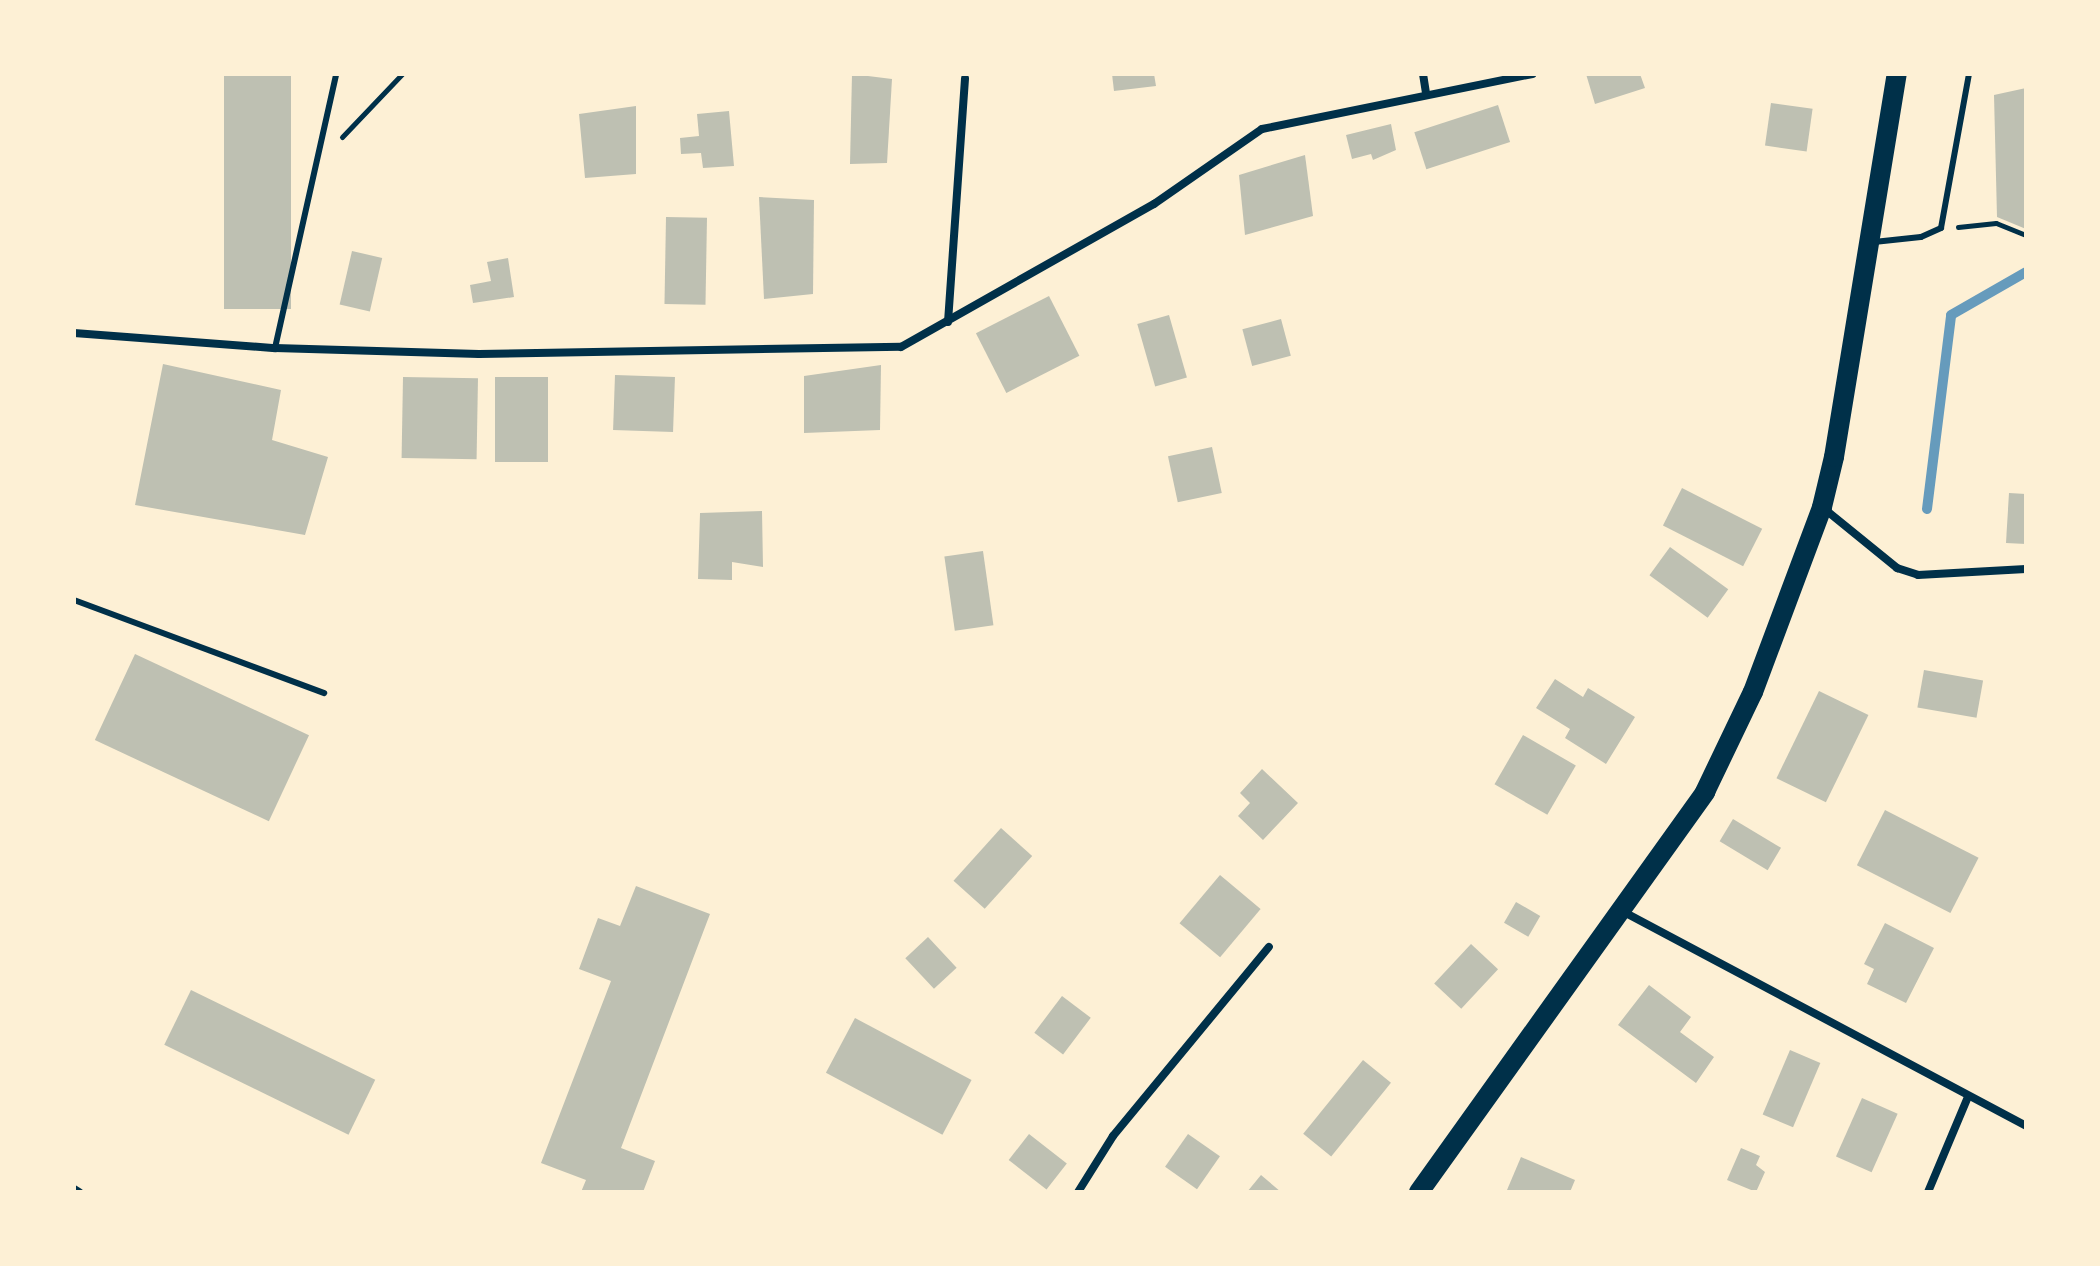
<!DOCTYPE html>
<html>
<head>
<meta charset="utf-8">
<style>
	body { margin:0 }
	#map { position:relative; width:2100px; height:1266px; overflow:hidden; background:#fdf0d5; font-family:"Work Sans",sans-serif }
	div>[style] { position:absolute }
	.stream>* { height:10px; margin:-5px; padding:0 5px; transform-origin:5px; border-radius:5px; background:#669bbc }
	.building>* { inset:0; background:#bec0b2; transform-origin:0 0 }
	.path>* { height:5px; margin:-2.5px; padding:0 2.5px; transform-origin:2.5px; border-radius:2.5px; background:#003049 }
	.service>* { height:6px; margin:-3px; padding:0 3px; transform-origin:3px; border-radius:3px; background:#003049 }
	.minor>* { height:8px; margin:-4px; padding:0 4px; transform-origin:4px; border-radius:4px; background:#003049 }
	.primary>* { height:20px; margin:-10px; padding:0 10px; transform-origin:10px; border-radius:10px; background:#003049 }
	span { translate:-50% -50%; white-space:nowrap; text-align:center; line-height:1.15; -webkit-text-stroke:8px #fdf0d5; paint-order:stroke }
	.frame { position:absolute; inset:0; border:76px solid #fdf0d5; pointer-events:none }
</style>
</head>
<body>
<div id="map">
	<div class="stream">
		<div style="left:1927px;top:509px;width:195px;rotate:-82.9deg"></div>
		<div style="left:1951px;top:315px;width:86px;rotate:-29.8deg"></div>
	</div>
	<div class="building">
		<div style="left:224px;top:74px;width:67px;height:235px"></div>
		<div style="clip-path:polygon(852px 74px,892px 79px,887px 163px,850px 164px)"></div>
		<div style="clip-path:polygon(1112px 74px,1154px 74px,1156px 86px,1114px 91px)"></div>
		<div style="clip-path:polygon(1586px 74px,1640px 74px,1645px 88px,1595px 104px)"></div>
		<div style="clip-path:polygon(2026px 88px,2026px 229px,1997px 217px,1994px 95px)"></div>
		<div style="left:1771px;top:103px;width:42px;height:43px;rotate:8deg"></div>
		<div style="left:1498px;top:105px;width:39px;height:88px;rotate:72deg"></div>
		<div style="clip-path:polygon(636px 106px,636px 174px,585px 178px,579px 114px)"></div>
		<div style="clip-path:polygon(729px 111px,734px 166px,703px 168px,701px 153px,681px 154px,680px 138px,699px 136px,697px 114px)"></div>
		<div style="clip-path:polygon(1391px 124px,1396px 150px,1373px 160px,1371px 154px,1352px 159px,1346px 135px)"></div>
		<div style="clip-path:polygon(1305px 155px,1313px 216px,1245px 235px,1239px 175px)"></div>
		<div style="clip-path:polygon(759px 197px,814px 200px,813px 294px,764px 299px)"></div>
		<div style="left:666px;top:217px;width:41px;height:87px;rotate:1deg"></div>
		<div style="left:352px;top:251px;width:31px;height:55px;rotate:13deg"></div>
		<div style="clip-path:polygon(508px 258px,514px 297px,473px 303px,470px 285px,491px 281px,487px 262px)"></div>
		<div style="left:1049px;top:296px;width:67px;height:82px;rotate:63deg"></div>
		<div style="left:1169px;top:315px;width:65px;height:33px;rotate:74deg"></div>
		<div style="left:1281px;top:319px;width:38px;height:40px;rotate:75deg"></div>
		<div style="clip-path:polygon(163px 364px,281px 390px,272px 440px,328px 457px,305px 535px,135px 505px)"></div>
		<div style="clip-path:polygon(881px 365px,880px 430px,804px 433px,804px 376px)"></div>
		<div style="left:615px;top:375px;width:60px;height:55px;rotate:2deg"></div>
		<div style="left:403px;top:377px;width:75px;height:81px;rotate:1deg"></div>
		<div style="left:548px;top:377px;width:85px;height:53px;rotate:90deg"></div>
		<div style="left:1212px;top:447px;width:47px;height:45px;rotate:78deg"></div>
		<div style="left:1682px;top:488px;width:90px;height:42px;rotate:27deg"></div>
		<div style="clip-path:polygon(2009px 493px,2026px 494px,2026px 544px,2006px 543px)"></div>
		<div style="clip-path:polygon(762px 511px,763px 567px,732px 562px,732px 580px,698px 579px,700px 513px)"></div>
		<div style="left:1670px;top:547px;width:72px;height:35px;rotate:36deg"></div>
		<div style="left:983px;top:551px;width:75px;height:39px;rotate:82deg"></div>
		<div style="left:135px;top:654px;width:192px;height:95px;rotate:25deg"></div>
		<div style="left:1924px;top:670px;width:60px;height:38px;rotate:10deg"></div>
		<div style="clip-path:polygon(1555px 679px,1583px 697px,1588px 688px,1635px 717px,1606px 764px,1565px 738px,1570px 729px,1536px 708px)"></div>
		<div style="left:1819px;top:691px;width:55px;height:97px;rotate:26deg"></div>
		<div style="left:1523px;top:735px;width:61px;height:57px;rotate:30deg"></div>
		<div style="clip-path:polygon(1262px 769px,1298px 803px,1263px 840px,1238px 816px,1250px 803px,1240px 793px)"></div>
		<div style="left:1885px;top:810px;width:105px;height:62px;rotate:27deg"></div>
		<div style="left:1733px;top:819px;width:56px;height:26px;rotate:31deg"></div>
		<div style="left:1001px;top:828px;width:42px;height:71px;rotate:42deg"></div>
		<div style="left:1220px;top:875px;width:53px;height:63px;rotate:40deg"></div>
		<div style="clip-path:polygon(636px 886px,710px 914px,621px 1148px,655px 1161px,643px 1192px,581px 1192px,586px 1180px,541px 1163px,611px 981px,579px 969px,598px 918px,620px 926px)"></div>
		<div style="left:1516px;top:902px;width:28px;height:24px;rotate:30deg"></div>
		<div style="clip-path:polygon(1885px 923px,1934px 948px,1906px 1003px,1867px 984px,1874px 969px,1864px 964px)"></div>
		<div style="left:928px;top:937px;width:42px;height:31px;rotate:47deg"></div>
		<div style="left:1471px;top:944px;width:37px;height:54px;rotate:43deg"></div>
		<div style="clip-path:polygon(1649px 985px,1691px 1017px,1680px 1032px,1714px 1057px,1696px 1083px,1618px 1025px)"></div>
		<div style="left:191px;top:990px;width:205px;height:61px;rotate:26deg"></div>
		<div style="left:1062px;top:996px;width:36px;height:46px;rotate:37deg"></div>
		<div style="left:855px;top:1018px;width:132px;height:62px;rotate:28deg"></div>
		<div style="left:1790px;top:1050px;width:33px;height:70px;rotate:23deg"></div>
		<div style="left:1363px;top:1060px;width:36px;height:95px;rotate:39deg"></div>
		<div style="left:1862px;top:1098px;width:39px;height:64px;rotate:24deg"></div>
		<div style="left:1029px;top:1134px;width:48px;height:33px;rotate:38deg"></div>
		<div style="left:1188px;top:1134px;width:39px;height:40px;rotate:35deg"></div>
		<div style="clip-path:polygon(1741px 1148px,1760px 1156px,1756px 1165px,1765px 1172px,1756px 1192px,1727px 1180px)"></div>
		<div style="clip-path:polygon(1521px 1157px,1575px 1180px,1570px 1192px,1507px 1190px)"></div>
		<div style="clip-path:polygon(1261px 1175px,1281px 1192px,1247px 1192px)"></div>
	</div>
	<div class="path">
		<div style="left:342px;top:137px;width:87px;rotate:-46.4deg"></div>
		<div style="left:1958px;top:227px;width:38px;rotate:-6deg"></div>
		<div style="left:1996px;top:223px;width:32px;rotate:22deg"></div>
	</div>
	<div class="service">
		<div style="left:1874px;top:242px;width:47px;rotate:-6.1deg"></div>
		<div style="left:1921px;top:237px;width:22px;rotate:-24deg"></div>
		<div style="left:1941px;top:228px;width:157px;rotate:-79.7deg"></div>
		<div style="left:275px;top:348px;width:281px;rotate:-77.4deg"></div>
		<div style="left:74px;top:600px;width:267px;rotate:20.4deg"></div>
	</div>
	<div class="minor">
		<div style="left:1423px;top:74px;width:18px;rotate:81deg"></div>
		<div style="left:948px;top:322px;width:244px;rotate:-86deg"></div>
		<div style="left:74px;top:333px;width:202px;rotate:4.3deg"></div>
		<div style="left:275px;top:348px;width:204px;rotate:1.7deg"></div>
		<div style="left:479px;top:354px;width:422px;rotate:-1deg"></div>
		<div style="left:901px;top:347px;width:291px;rotate:-29.5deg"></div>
		<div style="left:1154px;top:204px;width:131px;rotate:-34.8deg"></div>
		<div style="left:1262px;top:129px;width:276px;rotate:-11.5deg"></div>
		<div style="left:1822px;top:507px;width:97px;rotate:39.1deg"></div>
		<div style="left:1897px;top:568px;width:22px;rotate:18deg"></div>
		<div style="left:1918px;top:575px;width:108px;rotate:-3.2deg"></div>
		<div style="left:1622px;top:911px;width:458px;rotate:28deg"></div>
		<div style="left:74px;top:1189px;width:6px;rotate:31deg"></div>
		<div style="left:1078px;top:1192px;width:66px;rotate:-58deg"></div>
		<div style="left:1113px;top:1136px;width:245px;rotate:-50.5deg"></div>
		<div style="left:1928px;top:1192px;width:103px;rotate:-67.2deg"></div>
	</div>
	<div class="primary">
		<div style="left:1419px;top:1192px;width:492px;rotate:-54.4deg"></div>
		<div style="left:1705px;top:792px;width:111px;rotate:-64.4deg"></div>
		<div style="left:1753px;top:692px;width:197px;rotate:-69.5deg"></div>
		<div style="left:1822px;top:507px;width:51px;rotate:-76.5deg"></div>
		<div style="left:1834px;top:457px;width:388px;rotate:-80.7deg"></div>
	</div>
	<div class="frame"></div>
</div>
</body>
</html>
